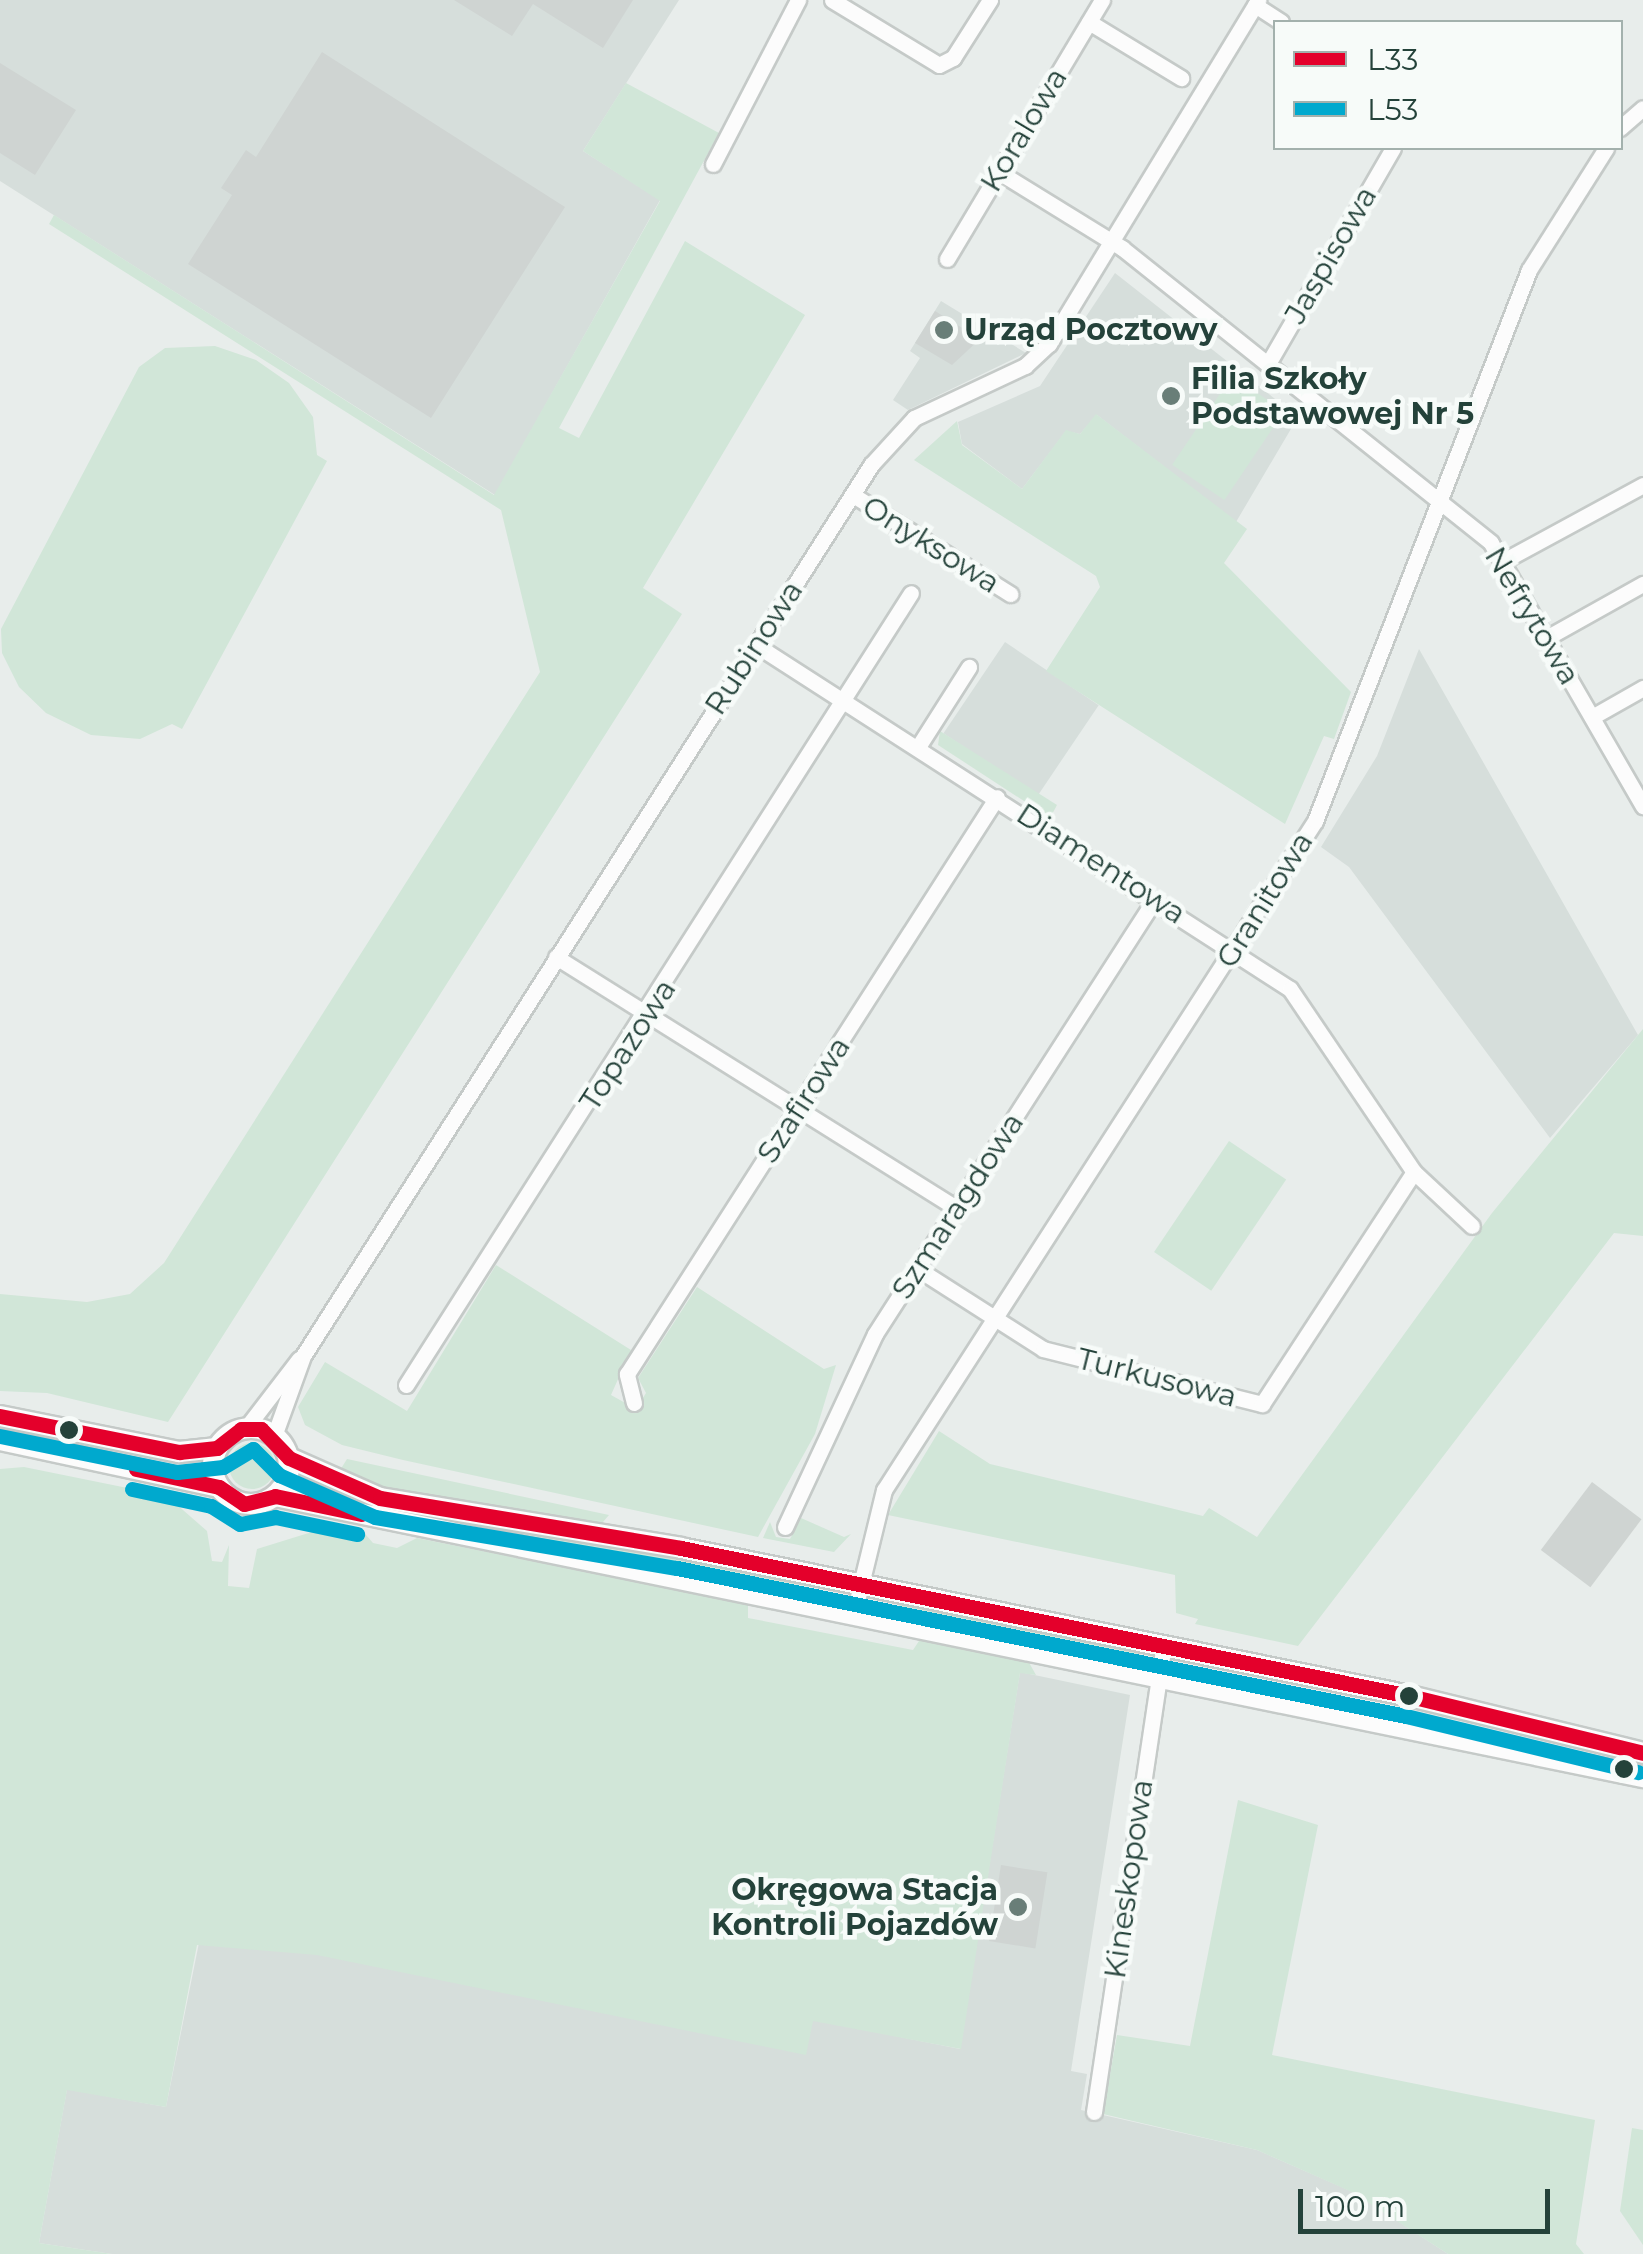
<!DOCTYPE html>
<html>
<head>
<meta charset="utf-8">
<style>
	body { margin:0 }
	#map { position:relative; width:1643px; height:2254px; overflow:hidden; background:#e8edeb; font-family:Montserrat,sans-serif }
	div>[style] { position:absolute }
	.built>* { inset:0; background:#d6dedb; transform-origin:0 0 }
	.green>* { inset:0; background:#d1e6d8; transform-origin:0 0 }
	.round { border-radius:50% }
	.building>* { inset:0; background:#cfd4d2; transform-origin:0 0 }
	.roads { filter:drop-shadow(2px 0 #c5cac8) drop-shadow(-2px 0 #c5cac8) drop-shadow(0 2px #c5cac8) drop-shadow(0 -2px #c5cac8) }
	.minor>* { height:15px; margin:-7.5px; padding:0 7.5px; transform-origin:7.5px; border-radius:7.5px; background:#fcfcfc }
	.tertiary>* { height:20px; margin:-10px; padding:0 10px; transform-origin:10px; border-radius:10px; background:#fcfcfc }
	.tertiary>.ring { margin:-10px; padding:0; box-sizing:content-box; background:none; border:20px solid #fcfcfc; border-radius:50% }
	.bus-1>* { height:15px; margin:-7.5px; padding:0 7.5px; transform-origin:7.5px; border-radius:7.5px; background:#e4002b }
	.bus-2>* { height:15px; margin:-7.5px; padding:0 7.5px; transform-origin:7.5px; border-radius:7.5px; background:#00a9ce }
	.dots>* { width:28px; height:28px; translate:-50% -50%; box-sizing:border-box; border:5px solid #f7fbf9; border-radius:50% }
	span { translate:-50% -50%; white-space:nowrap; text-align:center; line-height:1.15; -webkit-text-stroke:9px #f7fbf9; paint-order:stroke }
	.street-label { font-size:30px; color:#24423a }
	.poi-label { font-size:30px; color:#24423a; font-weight:700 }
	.left { translate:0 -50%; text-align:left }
	.right { translate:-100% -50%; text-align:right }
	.legend { position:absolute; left:1273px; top:20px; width:350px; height:130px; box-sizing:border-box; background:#f7fbf9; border:2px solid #a3b1ad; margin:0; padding:12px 18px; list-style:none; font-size:30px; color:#24423a }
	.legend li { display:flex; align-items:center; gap:20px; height:50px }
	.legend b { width:50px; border:2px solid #a3b1ad }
	.scale { position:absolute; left:1298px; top:2189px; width:252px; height:45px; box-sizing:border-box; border:5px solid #24423a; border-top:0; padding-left:12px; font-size:30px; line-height:35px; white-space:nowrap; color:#24423a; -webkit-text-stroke:8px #f7fbf9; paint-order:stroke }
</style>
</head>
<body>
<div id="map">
	<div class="built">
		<div style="clip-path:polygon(0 0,679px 0,583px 151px,660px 200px,495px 495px,0 181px)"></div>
		<div style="clip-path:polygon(1115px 273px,1298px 417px,1236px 522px,1097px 415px,1080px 434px,1066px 431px,1022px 489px,962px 444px,958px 422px,1040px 386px)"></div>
		<div style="clip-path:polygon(941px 301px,1026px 353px,908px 410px,893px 400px,920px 358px,910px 351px)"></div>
		<div style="left:1005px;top:642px;width:113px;height:110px;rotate:34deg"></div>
		<div style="clip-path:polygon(1419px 649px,1638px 1035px,1550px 1138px,1349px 867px,1321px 847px,1377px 756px)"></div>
		<div style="clip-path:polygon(1020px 1672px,1130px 1695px,1071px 2071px,1087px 2074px,1081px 2110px,1257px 2150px,1353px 2192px,1448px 2254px,112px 2254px,39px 2243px,67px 2089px,166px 2107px,208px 1898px,960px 2049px)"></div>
	</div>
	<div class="green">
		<div style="clip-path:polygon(626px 83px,719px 133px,559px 428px,579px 438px,685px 241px,805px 315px,643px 588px,682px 614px,168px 1422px,47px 1393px,0 1391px,0 1294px,87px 1302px,130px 1294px,164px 1263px,540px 672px,501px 510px,49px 224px,54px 215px,494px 495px,660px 201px,583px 151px)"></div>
		<div style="clip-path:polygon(215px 346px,256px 360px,289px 383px,313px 417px,317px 455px,327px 461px,182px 729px,172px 724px,140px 739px,91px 735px,46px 713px,19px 687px,2px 653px,1px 629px,139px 367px,165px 348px)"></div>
		<div style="left:1232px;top:376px;width:63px;height:107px;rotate:34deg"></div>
		<div style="clip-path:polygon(1096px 414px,1247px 529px,1224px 563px,1351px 692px,1334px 739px,1324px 736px,1285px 824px,1046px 671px,1100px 587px,1096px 576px,914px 460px,957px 421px,962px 445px,1022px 489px,1066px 430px,1080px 434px)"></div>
		<div style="clip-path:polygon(940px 731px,1057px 805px,1050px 818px,938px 745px)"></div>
		<div style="clip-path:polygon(1643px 1029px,1643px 1236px,1614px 1233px,1298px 1646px,1195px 1624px,1198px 1619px,1176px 1613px,1175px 1575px,888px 1515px,939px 1431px,990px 1464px,1203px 1516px,1209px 1508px,1257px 1537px,1492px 1213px)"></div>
		<div style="left:1229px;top:1141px;width:69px;height:134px;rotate:34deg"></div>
		<div style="clip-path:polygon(496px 1265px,631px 1350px,611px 1395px,636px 1409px,646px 1393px,638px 1378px,697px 1287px,824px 1369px,836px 1365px,815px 1434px,758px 1537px,403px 1460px,342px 1445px,305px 1425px,298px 1407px,325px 1362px,407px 1411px)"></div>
		<div class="round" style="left:229px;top:1443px;width:46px;height:46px"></div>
		<div style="clip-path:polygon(347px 1459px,609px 1515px,597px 1529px,381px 1490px,337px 1475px)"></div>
		<div style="clip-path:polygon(24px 1467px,167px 1496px,207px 1531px,212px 1561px,222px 1562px,229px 1545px,228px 1586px,249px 1588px,257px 1549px,315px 1531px,319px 1521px,360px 1528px,373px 1543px,397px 1548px,417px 1538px,748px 1604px,748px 1618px,913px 1650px,921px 1638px,1027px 1659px,1036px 1675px,1020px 1673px,961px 2049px,813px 2021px,806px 2055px,317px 1955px,197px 1945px,166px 2107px,67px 2090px,39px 2243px,112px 2254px,0 2254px,0 1469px)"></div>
		<div style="clip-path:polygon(330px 1490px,369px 1504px,641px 1550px,830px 1590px,593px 1552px,326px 1497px)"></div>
		<div style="clip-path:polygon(801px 1518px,844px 1537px,851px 1534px,834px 1552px,763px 1538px,770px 1522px,776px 1537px,790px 1539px)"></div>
		<div style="clip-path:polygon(900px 1602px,1132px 1648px,1145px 1658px,898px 1613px)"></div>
		<div style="clip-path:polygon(1238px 1800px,1318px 1825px,1272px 2055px,1595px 2120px,1576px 2244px,1584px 2254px,1448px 2254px,1352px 2192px,1257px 2150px,1103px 2114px,1117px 2035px,1190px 2046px)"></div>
		<div style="clip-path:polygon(1632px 2128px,1643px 2130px,1643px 2245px,1620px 2211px)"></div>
	</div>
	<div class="building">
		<div style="clip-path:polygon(454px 0,633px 0,603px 48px,533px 4px,512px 36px)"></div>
		<div style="clip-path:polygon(322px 52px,565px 207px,431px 418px,188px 264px,232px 195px,221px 188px,246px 150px,256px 157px)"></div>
		<div style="clip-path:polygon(0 63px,76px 110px,35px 175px,0 153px)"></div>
		<div style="clip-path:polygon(935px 311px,980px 339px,952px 365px,915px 343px)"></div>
		<div style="left:1592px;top:1482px;width:62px;height:85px;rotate:37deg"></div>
		<div style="left:1001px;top:1865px;width:47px;height:77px;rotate:9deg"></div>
	</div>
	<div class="roads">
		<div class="minor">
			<div style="left:832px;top:0;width:125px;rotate:31.3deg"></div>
			<div style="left:939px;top:65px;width:16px;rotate:-27deg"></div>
			<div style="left:953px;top:58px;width:69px;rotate:-57.5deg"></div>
			<div style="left:1255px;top:5px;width:31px;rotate:33deg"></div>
			<div style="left:1089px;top:22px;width:108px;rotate:31.3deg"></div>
			<div style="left:1620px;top:128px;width:30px;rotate:-41deg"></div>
			<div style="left:713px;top:164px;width:185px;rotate:-62.6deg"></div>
			<div style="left:999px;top:172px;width:145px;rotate:31.7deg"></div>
			<div style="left:1122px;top:248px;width:472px;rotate:38.6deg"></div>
			<div style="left:1491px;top:543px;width:304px;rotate:60deg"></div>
			<div style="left:947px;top:259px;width:302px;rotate:-59.1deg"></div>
			<div style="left:1269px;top:362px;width:247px;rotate:-59.9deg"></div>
			<div style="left:853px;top:495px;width:186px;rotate:32.2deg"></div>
			<div style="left:1505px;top:560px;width:157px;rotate:-28.5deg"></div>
			<div style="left:1548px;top:637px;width:109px;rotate:-29.2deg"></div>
			<div style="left:756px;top:645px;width:635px;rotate:32.79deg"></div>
			<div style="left:1290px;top:989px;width:221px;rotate:55.9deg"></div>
			<div style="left:1414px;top:1172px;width:79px;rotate:43deg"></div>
			<div style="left:1592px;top:717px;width:59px;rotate:-29.6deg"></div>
			<div style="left:918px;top:747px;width:95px;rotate:-57.5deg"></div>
			<div style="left:556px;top:957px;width:474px;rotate:32.1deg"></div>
			<div style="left:918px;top:1269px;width:148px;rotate:32.6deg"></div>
			<div style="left:1043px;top:1349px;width:226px;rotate:14.1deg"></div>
			<div style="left:1262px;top:1404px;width:277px;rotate:-56.8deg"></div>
			<div style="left:406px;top:1385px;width:939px;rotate:-57.48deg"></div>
			<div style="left:634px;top:1403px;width:30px;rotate:-104deg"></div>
			<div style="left:627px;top:1374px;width:685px;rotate:-57.33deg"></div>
			<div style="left:246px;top:1428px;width:87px;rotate:-52.5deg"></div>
			<div style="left:274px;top:1436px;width:85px;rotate:-70.1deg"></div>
			<div style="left:303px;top:1356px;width:1057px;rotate:-57.48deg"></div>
			<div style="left:871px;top:465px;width:64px;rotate:-47.5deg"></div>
			<div style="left:914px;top:418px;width:123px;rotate:-25.1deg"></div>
			<div style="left:1025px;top:366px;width:33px;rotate:-43deg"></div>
			<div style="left:1049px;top:344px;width:403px;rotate:-58.7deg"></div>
			<div style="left:785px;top:1527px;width:213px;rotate:-65deg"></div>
			<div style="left:875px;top:1334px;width:517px;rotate:-57.23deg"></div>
			<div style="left:854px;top:1613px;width:127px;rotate:-76.3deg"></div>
			<div style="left:884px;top:1490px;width:796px;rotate:-57.21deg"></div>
			<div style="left:1315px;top:821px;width:591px;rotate:-68.77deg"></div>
			<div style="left:1529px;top:270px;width:144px;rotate:-57.7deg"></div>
			<div style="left:1094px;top:2112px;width:471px;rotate:-81.5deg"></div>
		</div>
		<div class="tertiary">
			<div style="left:0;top:1416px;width:183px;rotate:11.4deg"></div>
			<div style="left:179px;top:1452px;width:38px;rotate:-6deg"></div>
			<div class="ring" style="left:213px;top:1428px;width:56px;height:56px"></div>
			<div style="left:0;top:1440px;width:224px;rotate:12.1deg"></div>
			<div style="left:289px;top:1458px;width:99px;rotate:23.7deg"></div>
			<div style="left:380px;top:1498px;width:305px;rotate:9.4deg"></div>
			<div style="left:681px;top:1548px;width:744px;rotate:11.48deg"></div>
			<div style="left:1410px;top:1696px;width:240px;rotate:13.7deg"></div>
			<div style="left:275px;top:1496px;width:1397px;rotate:11.61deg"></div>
		</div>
	</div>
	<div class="bus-1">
		<div style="left:0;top:1416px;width:183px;rotate:11.4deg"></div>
		<div style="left:179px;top:1452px;width:38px;rotate:-6deg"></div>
		<div style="left:217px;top:1448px;width:31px;rotate:-38deg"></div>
		<div style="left:241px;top:1429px;width:20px"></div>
		<div style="left:261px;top:1429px;width:40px;rotate:46deg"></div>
		<div style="left:289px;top:1458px;width:99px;rotate:23.7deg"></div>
		<div style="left:380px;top:1498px;width:305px;rotate:9.4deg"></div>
		<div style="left:681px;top:1548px;width:744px;rotate:11.48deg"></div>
		<div style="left:1410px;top:1696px;width:240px;rotate:13.7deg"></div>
		<div style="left:136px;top:1469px;width:85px;rotate:12.2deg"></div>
		<div style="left:219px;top:1487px;width:30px;rotate:34deg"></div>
		<div style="left:244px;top:1504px;width:32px;rotate:-14deg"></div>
		<div style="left:275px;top:1496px;width:88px;rotate:11.8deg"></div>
	</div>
	<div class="bus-2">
		<div style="left:0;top:1436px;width:181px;rotate:11.5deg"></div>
		<div style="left:177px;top:1472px;width:46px;rotate:-6.2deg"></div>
		<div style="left:223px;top:1467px;width:35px;rotate:-31deg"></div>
		<div style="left:253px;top:1449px;width:37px;rotate:45deg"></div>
		<div style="left:279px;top:1475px;width:105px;rotate:23.6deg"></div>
		<div style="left:375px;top:1517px;width:306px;rotate:9.6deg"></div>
		<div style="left:677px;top:1568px;width:744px;rotate:11.48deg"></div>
		<div style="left:1406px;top:1716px;width:239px;rotate:13.6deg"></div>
		<div style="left:132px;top:1489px;width:81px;rotate:12.1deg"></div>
		<div style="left:211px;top:1506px;width:34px;rotate:32deg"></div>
		<div style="left:240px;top:1524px;width:36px;rotate:-11deg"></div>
		<div style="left:275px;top:1517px;width:84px;rotate:11.7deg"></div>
	</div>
	<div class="dots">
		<div style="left:944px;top:330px;background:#697e78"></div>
		<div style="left:1171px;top:396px;background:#697e78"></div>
		<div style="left:69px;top:1430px;background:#24423a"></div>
		<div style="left:1409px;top:1696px;background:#24423a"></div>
		<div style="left:1624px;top:1769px;background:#24423a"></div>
		<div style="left:1018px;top:1907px;background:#697e78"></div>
	</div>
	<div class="street-label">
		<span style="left:1024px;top:130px;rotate:-59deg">Koralowa</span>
		<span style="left:1331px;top:255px;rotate:-60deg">Jaspisowa</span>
		<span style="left:931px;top:545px;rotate:32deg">Onyksowa</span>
		<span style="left:1532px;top:616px;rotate:59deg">Nefrytowa</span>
		<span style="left:754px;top:648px;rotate:-57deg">Rubinowa</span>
		<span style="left:1101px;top:864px;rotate:33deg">Diamentowa</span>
		<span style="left:1265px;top:900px;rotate:-58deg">Granitowa</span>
		<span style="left:628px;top:1045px;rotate:-57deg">Topazowa</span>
		<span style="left:804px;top:1100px;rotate:-57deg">Szafirowa</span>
		<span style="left:958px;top:1206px;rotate:-57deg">Szmaragdowa</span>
		<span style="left:1157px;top:1378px;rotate:14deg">Turkusowa</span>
		<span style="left:1129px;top:1879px;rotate:-82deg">Kineskopowa</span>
	</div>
	<div class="poi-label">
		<span class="left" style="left:964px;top:330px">Urząd Pocztowy</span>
		<span class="left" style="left:1191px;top:396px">Filia Szkoły<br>Podstawowej Nr 5</span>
		<span class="right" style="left:998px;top:1907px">Okręgowa Stacja<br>Kontroli Pojazdów</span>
	</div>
	<ul class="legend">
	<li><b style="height:12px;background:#e4002b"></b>L33</li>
	<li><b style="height:12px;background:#00a9ce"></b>L53</li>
	</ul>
	<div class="scale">100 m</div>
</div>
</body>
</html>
